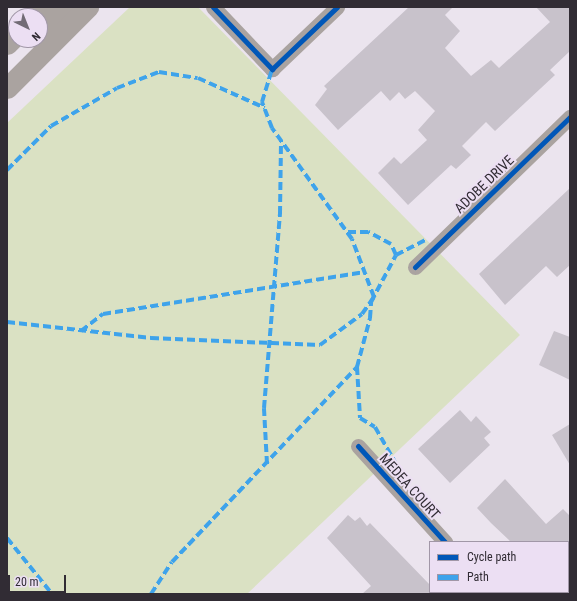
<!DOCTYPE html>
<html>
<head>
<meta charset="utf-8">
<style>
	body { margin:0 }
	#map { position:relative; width:577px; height:601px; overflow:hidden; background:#ebe4ee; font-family:"Roboto Condensed",sans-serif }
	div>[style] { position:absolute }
	.green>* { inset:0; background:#dae1c3 }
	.building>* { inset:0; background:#c8c2cb }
	.street>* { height:15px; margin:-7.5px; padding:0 7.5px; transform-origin:7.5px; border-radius:7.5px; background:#aaa3a0 }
	.secondary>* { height:21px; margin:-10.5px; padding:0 10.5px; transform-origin:10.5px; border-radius:10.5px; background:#aaa3a0 }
	.quiet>* { height:4px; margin-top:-2px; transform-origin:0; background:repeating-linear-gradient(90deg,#3ea3eb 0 8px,transparent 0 12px) }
	.cycleway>* { height:5px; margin:-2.5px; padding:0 2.5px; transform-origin:2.5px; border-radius:2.5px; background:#0057b8 }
	span { translate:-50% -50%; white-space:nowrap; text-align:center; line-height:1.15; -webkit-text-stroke:4px #ecdff3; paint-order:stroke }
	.street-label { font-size:14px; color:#312c34 }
	.frame { position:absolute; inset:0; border:8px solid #312c34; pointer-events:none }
	.legend { position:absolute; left:429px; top:541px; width:140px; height:52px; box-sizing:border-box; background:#ecdff3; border:1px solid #a197a7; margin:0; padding:5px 7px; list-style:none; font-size:12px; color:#312c34 }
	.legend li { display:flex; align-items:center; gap:8px; height:20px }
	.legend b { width:20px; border:1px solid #a197a7 }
	.north { position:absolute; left:8px; top:8px; width:40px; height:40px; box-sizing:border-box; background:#ecdff3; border:1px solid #a197a7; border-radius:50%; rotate:137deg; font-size:11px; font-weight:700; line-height:16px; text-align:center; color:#312c34 }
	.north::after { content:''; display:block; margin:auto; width:14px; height:18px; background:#726c75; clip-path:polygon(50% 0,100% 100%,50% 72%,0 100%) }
	.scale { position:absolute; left:8px; top:575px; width:58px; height:18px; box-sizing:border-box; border:2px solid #312c34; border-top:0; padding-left:5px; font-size:12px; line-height:14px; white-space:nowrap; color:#312c34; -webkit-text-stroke:3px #ecdff3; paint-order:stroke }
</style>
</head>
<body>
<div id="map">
	<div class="green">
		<div style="clip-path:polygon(130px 7px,198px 7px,520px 335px,247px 594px,7px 594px,7px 123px)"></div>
	</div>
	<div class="building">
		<div style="clip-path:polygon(409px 7px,453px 7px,445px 15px,460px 31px,445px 48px,471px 76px,491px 60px,499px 68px,550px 22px,536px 7px,570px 7px,570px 51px,550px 70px,555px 75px,495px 131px,486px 122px,462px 146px,471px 155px,456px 169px,451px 165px,408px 205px,378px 173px,394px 157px,401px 164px,427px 140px,418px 130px,435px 111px,415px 91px,405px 99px,399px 92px,390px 101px,381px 91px,338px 130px,315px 105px,327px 89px,324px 86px)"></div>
		<div style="clip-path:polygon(570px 188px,570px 265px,557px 277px,546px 266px,505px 305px,479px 274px)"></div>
		<div style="clip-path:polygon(554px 331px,570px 337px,570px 380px,539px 365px)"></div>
		<div style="clip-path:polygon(460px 410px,471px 422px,476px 416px,491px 432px,484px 438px,490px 445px,450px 483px,418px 449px)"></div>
		<div style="clip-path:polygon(570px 424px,570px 465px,552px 435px)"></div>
		<div style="clip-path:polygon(505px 479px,546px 524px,563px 509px,570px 516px,570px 542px,511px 542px,491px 523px,477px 508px)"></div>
		<div style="clip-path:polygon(348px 515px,355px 521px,360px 517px,367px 526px,370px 523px,430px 585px,430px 592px,438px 594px,362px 594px,371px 586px,327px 538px)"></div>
	</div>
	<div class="street">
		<div style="left:213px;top:7px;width:86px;rotate:46.4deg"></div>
		<div style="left:272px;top:69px;width:90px;rotate:-43.6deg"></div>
		<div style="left:415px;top:267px;width:216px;rotate:-44.1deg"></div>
		<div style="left:358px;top:446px;width:130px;rotate:47.8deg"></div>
		<div style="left:491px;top:592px;width:2px;rotate:63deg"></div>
	</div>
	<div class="secondary">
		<div style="left:35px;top:16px;width:13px;rotate:-45deg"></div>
		<div style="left:40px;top:39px;width:10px;rotate:-66deg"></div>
		<div style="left:44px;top:30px;width:33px;rotate:-45deg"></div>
		<div style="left:7px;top:44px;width:13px;rotate:-45deg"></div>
		<div style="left:7px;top:88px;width:115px;rotate:-45deg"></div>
	</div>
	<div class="quiet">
		<div style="left:7px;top:170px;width:62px;rotate:-45deg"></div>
		<div style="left:51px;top:126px;width:76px;rotate:-29.9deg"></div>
		<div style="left:117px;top:88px;width:45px;rotate:-20.9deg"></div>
		<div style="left:159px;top:72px;width:39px;rotate:9deg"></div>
		<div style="left:198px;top:78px;width:73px;rotate:24.1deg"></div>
		<div style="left:396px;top:255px;width:34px;rotate:-27deg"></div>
		<div style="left:7px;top:322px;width:145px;rotate:6.3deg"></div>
		<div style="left:151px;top:338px;width:169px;rotate:2.4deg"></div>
		<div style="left:320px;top:345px;width:52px;rotate:-36.4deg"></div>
		<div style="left:362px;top:314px;width:21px;rotate:-55deg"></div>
		<div style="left:374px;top:297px;width:62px;rotate:-110.8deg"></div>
		<div style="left:352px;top:239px;width:137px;rotate:-125.8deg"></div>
		<div style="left:272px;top:128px;width:28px;rotate:-111deg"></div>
		<div style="left:262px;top:102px;width:34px;rotate:-73deg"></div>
		<div style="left:81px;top:331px;width:28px;rotate:-38deg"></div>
		<div style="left:103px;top:314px;width:265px;rotate:-9.1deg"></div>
		<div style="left:357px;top:367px;width:51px;rotate:86.6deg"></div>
		<div style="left:360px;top:418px;width:17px;rotate:31deg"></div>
		<div style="left:375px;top:427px;width:40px;rotate:60.3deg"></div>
		<div style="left:267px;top:464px;width:56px;rotate:-93.1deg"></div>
		<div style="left:264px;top:408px;width:195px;rotate:-85.3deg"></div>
		<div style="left:280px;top:214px;width:74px;rotate:-89.2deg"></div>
		<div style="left:7px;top:538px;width:72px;rotate:51.2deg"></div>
		<div style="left:151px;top:594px;width:38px;rotate:-57deg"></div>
		<div style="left:172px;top:562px;width:269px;rotate:-46.5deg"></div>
		<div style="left:357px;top:367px;width:51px;rotate:-75.1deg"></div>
		<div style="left:370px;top:318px;width:16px;rotate:-86deg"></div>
		<div style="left:371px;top:302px;width:53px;rotate:-62deg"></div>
		<div style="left:396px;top:255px;width:12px;rotate:-114deg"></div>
		<div style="left:391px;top:244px;width:26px;rotate:-152deg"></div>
		<div style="left:368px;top:232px;width:20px;rotate:180deg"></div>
	</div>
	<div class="cycleway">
		<div style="left:213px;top:7px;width:86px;rotate:46.4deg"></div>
		<div style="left:272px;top:69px;width:90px;rotate:-43.6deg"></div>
		<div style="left:415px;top:267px;width:216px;rotate:-44.1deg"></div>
		<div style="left:358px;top:446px;width:130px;rotate:47.8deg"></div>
	</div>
	<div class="street-label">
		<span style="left:484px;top:184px;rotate:-44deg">ADOBE DRIVE</span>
		<span style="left:410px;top:486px;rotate:48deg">MEDEA COURT</span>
	</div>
	<div class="frame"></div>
	<ul class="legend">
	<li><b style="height:5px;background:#0057b8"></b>Cycle path</li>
	<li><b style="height:5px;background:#3ea3eb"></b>Path</li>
	</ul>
	<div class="north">N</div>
	<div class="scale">20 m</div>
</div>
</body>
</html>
